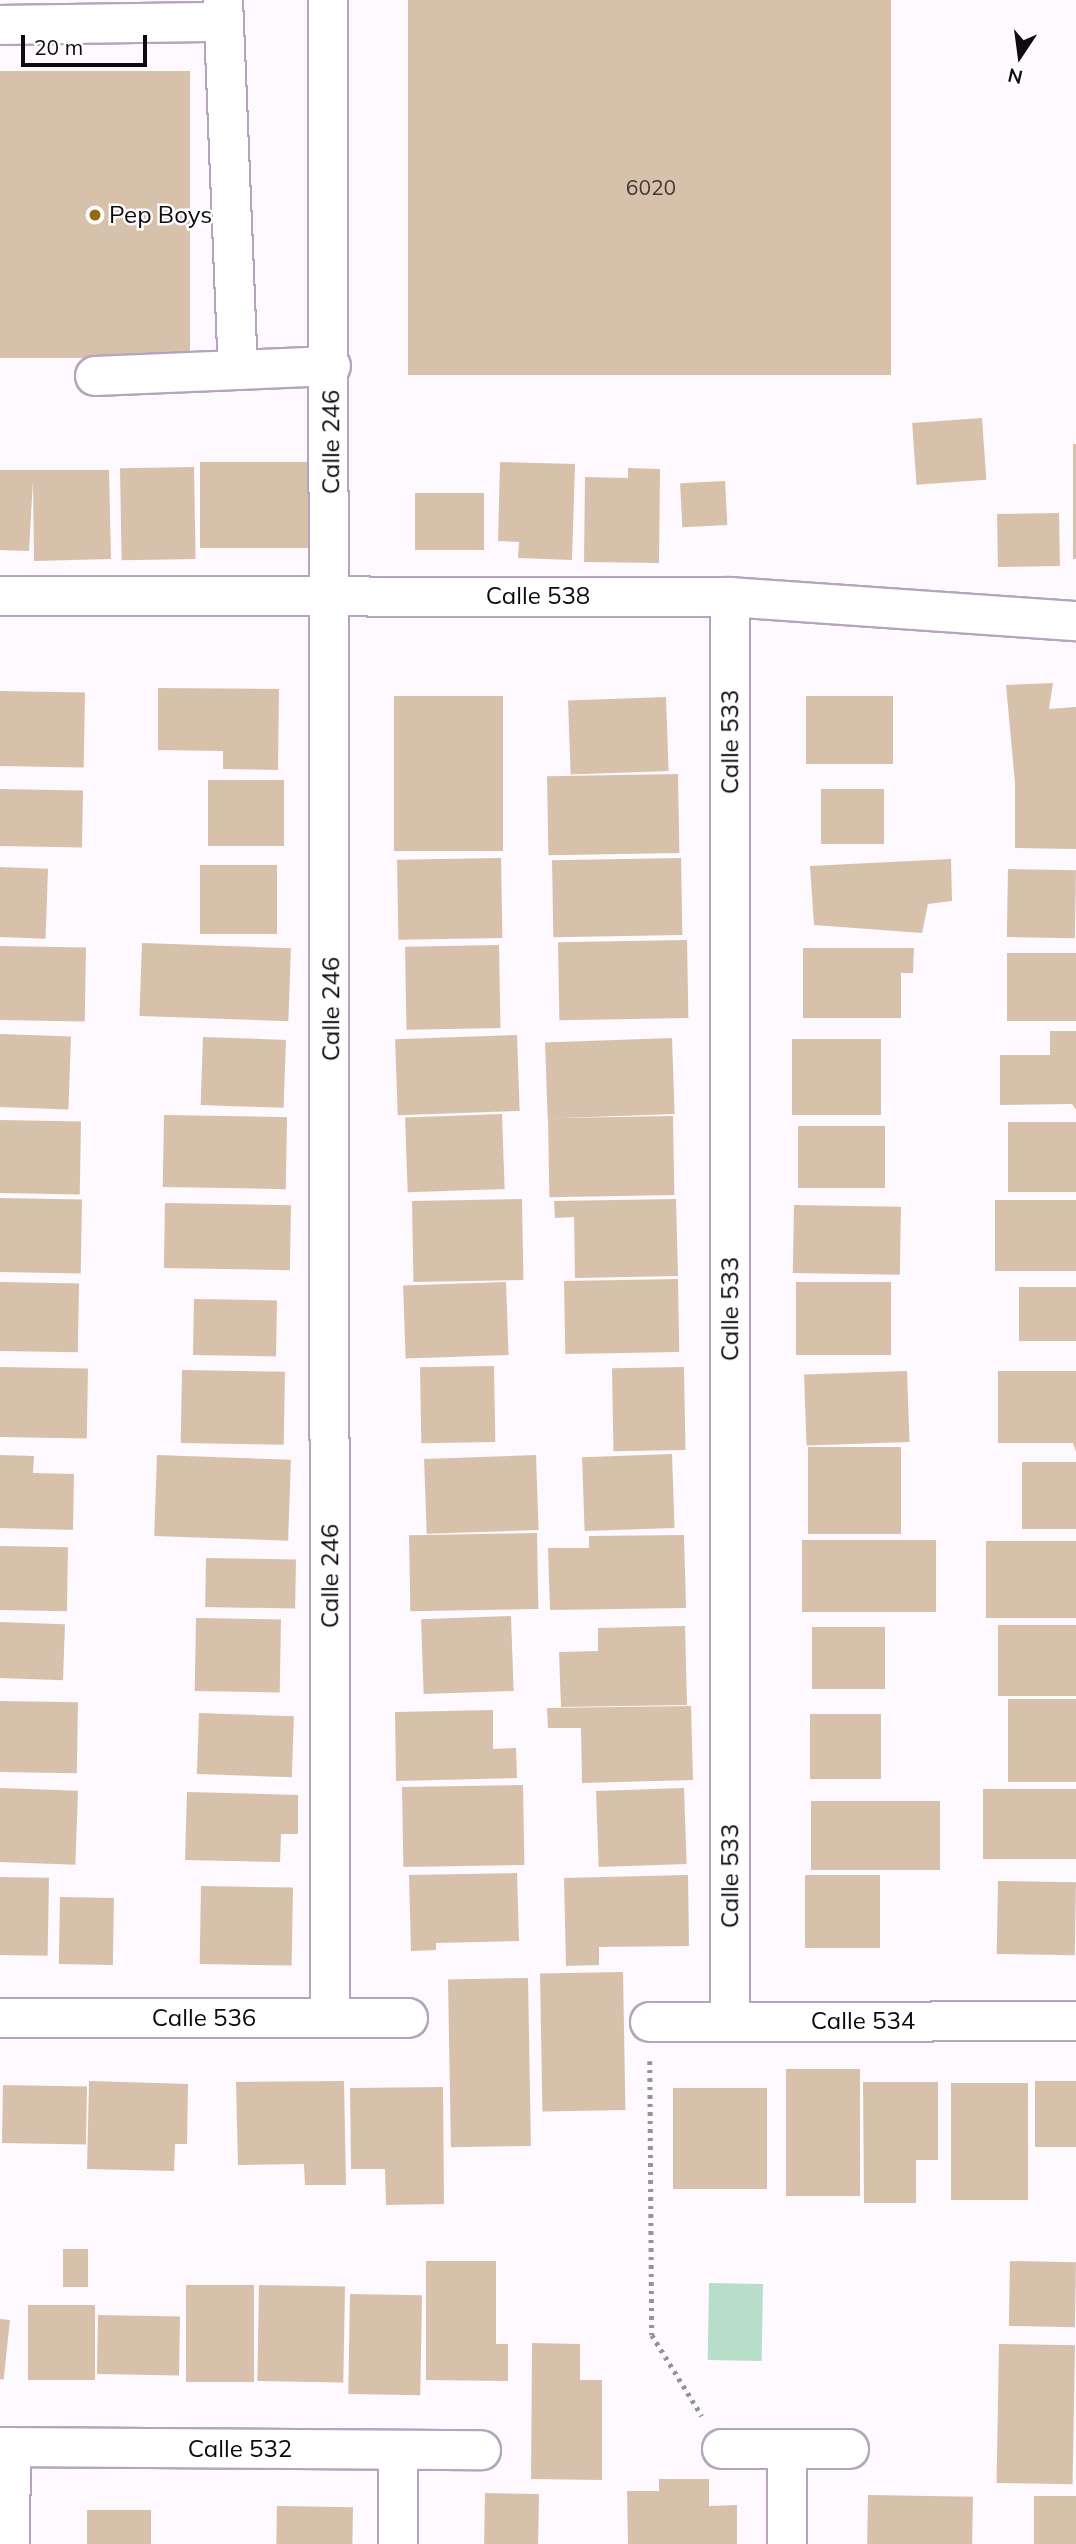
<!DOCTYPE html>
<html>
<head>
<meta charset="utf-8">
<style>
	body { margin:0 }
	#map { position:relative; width:1076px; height:2544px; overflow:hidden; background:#fdf9fe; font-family:Mulish,sans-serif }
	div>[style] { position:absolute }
	.green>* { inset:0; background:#b8deca; transform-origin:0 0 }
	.building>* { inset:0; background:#d7c1aa; transform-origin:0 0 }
	.path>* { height:4.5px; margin-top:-2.25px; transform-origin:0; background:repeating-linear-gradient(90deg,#979298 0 3.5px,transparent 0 8.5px) }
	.roads { filter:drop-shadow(2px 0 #b6a4bd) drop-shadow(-2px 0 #b6a4bd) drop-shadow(0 2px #b6a4bd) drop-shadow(0 -2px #b6a4bd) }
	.minor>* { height:38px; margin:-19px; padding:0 19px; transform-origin:19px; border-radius:19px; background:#fff }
	.dots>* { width:19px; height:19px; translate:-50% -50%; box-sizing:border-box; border:4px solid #fff; border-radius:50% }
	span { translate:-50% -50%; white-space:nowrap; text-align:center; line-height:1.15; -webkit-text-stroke:5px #fff; paint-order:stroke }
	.number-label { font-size:21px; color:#413737 }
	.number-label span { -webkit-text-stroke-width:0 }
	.poi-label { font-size:24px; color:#0f0911 }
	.left { translate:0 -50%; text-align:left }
	.street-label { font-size:24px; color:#0f0911 }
	.north { position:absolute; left:985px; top:21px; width:70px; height:70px; -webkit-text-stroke:5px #fff; paint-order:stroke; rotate:193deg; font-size:19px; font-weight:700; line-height:28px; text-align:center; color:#0f0911 }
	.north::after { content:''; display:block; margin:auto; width:24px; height:32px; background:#0f0911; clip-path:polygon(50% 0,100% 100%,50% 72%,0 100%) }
	.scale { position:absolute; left:21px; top:35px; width:126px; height:32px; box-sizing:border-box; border:4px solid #0f0911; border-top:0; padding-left:9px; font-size:21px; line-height:24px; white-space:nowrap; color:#0f0911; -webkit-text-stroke:5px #fff; paint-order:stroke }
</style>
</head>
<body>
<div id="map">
	<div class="green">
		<div style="left:709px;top:2283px;width:54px;height:77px;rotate:1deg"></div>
	</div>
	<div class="building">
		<div style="left:408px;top:0;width:483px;height:375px"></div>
		<div style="left:190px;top:71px;width:287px;height:190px;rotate:90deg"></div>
		<div style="left:982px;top:418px;width:62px;height:70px;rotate:86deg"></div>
		<div style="left:1073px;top:444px;width:3px;height:115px"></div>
		<div style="left:200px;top:462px;width:110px;height:86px"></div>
		<div style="clip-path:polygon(500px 462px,575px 464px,572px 560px,518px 558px,519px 542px,498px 541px)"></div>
		<div style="left:194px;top:467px;width:92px;height:74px;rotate:89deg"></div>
		<div style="clip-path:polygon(628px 468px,660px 469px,659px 563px,584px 562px,585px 477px,628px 478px)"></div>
		<div style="clip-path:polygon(0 470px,109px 470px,111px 559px,34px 561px,33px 481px,29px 551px,0 550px)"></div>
		<div style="left:725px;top:481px;width:44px;height:45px;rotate:87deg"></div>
		<div style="left:415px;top:493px;width:69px;height:57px"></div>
		<div style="left:1059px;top:513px;width:53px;height:62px;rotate:89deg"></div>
		<div style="clip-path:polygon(1053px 683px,1049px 709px,1076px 707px,1076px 849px,1015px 848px,1015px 783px,1006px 685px)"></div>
		<div style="clip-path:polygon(158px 688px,279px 689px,278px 770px,223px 769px,223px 751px,158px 750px)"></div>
		<div style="left:0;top:691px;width:85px;height:75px;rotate:1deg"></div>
		<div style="left:394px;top:696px;width:109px;height:155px"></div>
		<div style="left:893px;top:696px;width:68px;height:87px;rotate:90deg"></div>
		<div style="left:666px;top:697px;width:74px;height:98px;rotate:88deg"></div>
		<div style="left:678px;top:774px;width:79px;height:131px;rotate:89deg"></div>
		<div style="left:284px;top:780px;width:66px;height:76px;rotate:90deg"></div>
		<div style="left:0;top:789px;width:83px;height:57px;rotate:1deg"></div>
		<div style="left:821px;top:789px;width:63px;height:55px"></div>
		<div style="left:501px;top:858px;width:80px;height:104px;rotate:89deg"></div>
		<div style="left:681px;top:858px;width:77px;height:129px;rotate:89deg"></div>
		<div style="clip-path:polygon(951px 859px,952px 901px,928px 904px,922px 933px,814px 925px,810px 866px)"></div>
		<div style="left:200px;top:865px;width:77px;height:69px"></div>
		<div style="left:0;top:867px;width:48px;height:70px;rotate:2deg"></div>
		<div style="left:1008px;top:869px;width:68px;height:68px;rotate:1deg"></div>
		<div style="left:687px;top:940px;width:78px;height:129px;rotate:89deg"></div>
		<div style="left:142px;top:943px;width:149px;height:73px;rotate:2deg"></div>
		<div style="left:499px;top:945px;width:83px;height:94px;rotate:89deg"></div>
		<div style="left:0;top:946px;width:86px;height:74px;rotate:1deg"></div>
		<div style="clip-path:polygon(803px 948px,914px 948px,913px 973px,901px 973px,901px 1018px,803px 1018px)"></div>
		<div style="left:1007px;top:953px;width:69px;height:68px"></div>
		<div style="clip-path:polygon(1050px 1031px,1076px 1031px,1076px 1110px,1072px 1104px,1000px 1105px,1000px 1055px,1050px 1055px)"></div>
		<div style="left:0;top:1034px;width:71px;height:73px;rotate:2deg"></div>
		<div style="left:517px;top:1035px;width:76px;height:122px;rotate:88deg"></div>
		<div style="left:203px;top:1037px;width:83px;height:68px;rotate:2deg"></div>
		<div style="left:672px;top:1038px;width:76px;height:127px;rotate:88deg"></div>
		<div style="left:792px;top:1039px;width:89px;height:76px"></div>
		<div style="left:502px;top:1114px;width:75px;height:97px;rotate:88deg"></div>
		<div style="left:164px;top:1115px;width:123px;height:72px;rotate:1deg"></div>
		<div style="left:673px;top:1116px;width:79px;height:125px;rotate:89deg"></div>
		<div style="left:0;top:1120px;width:81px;height:73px;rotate:1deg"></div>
		<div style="left:1008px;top:1122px;width:68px;height:70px"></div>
		<div style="left:798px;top:1126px;width:87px;height:62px"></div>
		<div style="left:0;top:1198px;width:82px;height:74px;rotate:1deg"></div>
		<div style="left:522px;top:1199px;width:81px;height:110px;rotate:89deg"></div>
		<div style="clip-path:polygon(676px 1199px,678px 1276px,575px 1278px,574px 1217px,555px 1218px,554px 1201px)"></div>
		<div style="left:995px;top:1200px;width:81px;height:71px"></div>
		<div style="left:165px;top:1203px;width:126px;height:65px;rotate:1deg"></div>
		<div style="left:794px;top:1205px;width:107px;height:68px;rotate:1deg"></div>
		<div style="left:678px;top:1279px;width:73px;height:114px;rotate:89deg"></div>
		<div style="left:0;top:1282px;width:79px;height:69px;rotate:1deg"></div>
		<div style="left:506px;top:1282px;width:73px;height:103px;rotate:88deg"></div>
		<div style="left:796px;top:1282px;width:95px;height:73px"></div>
		<div style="left:1019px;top:1287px;width:57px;height:54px"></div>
		<div style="left:194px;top:1299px;width:83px;height:56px;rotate:1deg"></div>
		<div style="left:494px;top:1366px;width:76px;height:74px;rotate:89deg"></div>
		<div style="left:0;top:1367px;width:88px;height:70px;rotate:1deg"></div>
		<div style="left:684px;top:1367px;width:83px;height:72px;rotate:89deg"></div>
		<div style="left:182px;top:1370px;width:103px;height:73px;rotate:1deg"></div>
		<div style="left:907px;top:1371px;width:71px;height:103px;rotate:88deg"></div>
		<div style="clip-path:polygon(998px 1371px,1076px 1371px,1076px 1452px,1073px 1443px,998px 1443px)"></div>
		<div style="left:808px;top:1447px;width:93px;height:87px"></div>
		<div style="left:672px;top:1454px;width:74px;height:90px;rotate:88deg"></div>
		<div style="clip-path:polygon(0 1455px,34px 1456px,33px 1473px,74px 1474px,73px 1530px,0 1528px)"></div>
		<div style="left:157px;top:1455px;width:134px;height:81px;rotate:2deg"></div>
		<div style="left:536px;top:1455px;width:75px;height:112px;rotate:88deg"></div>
		<div style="left:1022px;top:1462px;width:54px;height:67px"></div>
		<div style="left:537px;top:1533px;width:76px;height:128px;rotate:89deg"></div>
		<div style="clip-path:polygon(684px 1535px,686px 1608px,550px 1610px,548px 1548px,589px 1548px,589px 1536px)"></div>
		<div style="left:802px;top:1540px;width:134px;height:72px"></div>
		<div style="left:986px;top:1541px;width:90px;height:77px"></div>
		<div style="left:0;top:1546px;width:68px;height:64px;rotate:1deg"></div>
		<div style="left:206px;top:1558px;width:90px;height:49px;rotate:1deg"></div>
		<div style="left:511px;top:1616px;width:75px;height:90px;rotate:88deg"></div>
		<div style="left:196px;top:1618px;width:85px;height:73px;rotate:1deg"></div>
		<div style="left:0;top:1622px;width:65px;height:56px;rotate:2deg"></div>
		<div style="left:998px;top:1625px;width:78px;height:71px"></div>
		<div style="clip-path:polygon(685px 1626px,687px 1705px,561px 1707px,559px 1652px,598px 1651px,598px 1628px)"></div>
		<div style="left:812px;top:1627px;width:73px;height:62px"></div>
		<div style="left:1076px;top:1699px;width:83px;height:68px;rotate:90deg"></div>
		<div style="left:0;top:1701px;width:78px;height:71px;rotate:1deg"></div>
		<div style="clip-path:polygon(691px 1706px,693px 1780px,582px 1783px,581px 1728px,548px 1728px,547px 1708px)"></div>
		<div style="clip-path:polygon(493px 1710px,493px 1749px,516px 1748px,517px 1778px,396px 1781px,395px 1712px)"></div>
		<div style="left:199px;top:1713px;width:95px;height:61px;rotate:2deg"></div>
		<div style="left:810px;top:1714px;width:71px;height:65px"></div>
		<div style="left:523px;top:1785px;width:80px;height:121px;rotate:89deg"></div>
		<div style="left:0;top:1788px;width:78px;height:74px;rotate:2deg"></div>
		<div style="left:684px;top:1788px;width:76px;height:88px;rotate:88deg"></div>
		<div style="left:983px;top:1789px;width:93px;height:70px"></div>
		<div style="clip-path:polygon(187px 1792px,298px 1795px,298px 1834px,281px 1834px,280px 1862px,185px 1860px)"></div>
		<div style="left:811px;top:1801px;width:129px;height:69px"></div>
		<div style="clip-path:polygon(517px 1873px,519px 1941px,436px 1943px,436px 1950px,411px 1951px,409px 1875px)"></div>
		<div style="clip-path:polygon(688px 1875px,689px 1946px,599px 1947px,599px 1965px,566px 1966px,564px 1878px)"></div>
		<div style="left:805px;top:1875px;width:75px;height:73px"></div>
		<div style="left:0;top:1877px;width:49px;height:78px;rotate:1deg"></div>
		<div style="left:998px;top:1881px;width:78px;height:73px;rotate:1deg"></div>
		<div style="left:201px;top:1886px;width:92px;height:78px;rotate:1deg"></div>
		<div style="left:60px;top:1897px;width:54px;height:67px;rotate:1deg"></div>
		<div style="left:623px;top:1972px;width:138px;height:83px;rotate:89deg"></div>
		<div style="left:528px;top:1978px;width:168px;height:80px;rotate:89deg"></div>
		<div style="left:786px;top:2069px;width:74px;height:127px"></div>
		<div style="clip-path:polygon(89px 2081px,188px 2084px,187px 2144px,175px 2144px,174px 2171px,87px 2169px)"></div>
		<div style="clip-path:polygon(344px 2081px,346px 2185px,305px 2185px,304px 2164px,238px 2165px,236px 2082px)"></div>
		<div style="left:1035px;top:2081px;width:41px;height:66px"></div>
		<div style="clip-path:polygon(863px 2082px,938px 2082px,938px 2160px,916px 2160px,916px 2203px,864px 2203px)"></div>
		<div style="left:951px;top:2083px;width:77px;height:117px"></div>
		<div style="left:3px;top:2085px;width:84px;height:58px;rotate:1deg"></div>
		<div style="clip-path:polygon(443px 2087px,444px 2204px,386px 2205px,385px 2169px,351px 2169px,350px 2088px)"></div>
		<div style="left:673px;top:2088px;width:94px;height:101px"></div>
		<div style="left:63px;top:2249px;width:25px;height:38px"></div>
		<div style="clip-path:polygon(426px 2261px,496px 2261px,496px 2344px,508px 2344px,508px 2381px,426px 2380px)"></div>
		<div style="left:1010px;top:2261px;width:66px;height:65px;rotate:1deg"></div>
		<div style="left:186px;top:2285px;width:68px;height:97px"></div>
		<div style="left:259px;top:2285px;width:86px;height:96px;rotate:1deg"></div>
		<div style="left:350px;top:2294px;width:72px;height:100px;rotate:1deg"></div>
		<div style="left:28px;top:2305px;width:67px;height:75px"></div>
		<div style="left:98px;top:2315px;width:82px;height:59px;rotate:1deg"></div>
		<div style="left:0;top:2319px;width:10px;height:60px;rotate:6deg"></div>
		<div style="clip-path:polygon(532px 2343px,580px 2344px,580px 2380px,602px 2380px,602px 2480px,531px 2479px)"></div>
		<div style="left:999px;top:2344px;width:76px;height:139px;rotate:1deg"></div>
		<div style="clip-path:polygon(659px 2479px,709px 2479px,709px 2506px,737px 2505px,737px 2544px,628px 2544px,627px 2491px,659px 2491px)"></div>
		<div style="left:485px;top:2493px;width:54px;height:51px;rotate:1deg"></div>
		<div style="left:868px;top:2495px;width:105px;height:49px;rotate:1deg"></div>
		<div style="left:1034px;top:2496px;width:42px;height:48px"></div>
		<div style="left:277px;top:2506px;width:76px;height:38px;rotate:1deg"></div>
		<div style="left:87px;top:2510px;width:64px;height:34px"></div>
	</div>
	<div class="path">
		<div style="left:650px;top:2061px;width:274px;rotate:89.6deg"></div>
		<div style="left:652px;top:2335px;width:95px;rotate:58.3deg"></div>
	</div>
	<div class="roads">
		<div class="minor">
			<div style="left:223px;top:0;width:370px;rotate:87.7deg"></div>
			<div style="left:238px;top:370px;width:93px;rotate:-2.5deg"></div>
			<div style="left:328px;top:0;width:2018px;rotate:89.94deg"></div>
			<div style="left:0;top:25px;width:223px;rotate:-0.8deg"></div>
			<div style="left:95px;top:376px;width:143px;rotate:-2.4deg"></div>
			<div style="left:0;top:596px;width:730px;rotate:0.08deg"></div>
			<div style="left:730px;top:597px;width:347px;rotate:4deg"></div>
			<div style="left:0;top:2018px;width:408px"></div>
			<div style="left:730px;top:2021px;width:1424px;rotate:-90deg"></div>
			<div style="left:650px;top:2022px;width:426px;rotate:-0.1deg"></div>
			<div style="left:0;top:2447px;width:481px;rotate:0.4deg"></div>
			<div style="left:722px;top:2449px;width:127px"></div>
			<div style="left:398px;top:2450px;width:94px;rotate:90deg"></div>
			<div style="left:10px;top:2544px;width:97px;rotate:-89.4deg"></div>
			<div style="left:787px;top:2544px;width:95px;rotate:-90deg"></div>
		</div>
	</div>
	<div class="dots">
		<div style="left:95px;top:215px;background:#926a12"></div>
	</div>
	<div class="number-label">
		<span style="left:651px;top:187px">6020</span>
	</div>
	<div class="poi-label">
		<span class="left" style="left:109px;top:215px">Pep Boys</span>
	</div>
	<div class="street-label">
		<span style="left:331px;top:442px;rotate:-90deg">Calle 246</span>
		<span style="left:538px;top:596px">Calle 538</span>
		<span style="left:730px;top:742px;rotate:-90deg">Calle 533</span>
		<span style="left:331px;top:1009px;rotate:-90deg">Calle 246</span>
		<span style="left:730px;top:1309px;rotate:-90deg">Calle 533</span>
		<span style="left:330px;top:1576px;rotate:-90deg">Calle 246</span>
		<span style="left:730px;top:1876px;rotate:-90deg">Calle 533</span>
		<span style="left:204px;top:2018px">Calle 536</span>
		<span style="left:863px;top:2021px">Calle 534</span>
		<span style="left:240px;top:2449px">Calle 532</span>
	</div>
	<div class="north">N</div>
	<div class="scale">20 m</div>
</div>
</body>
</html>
